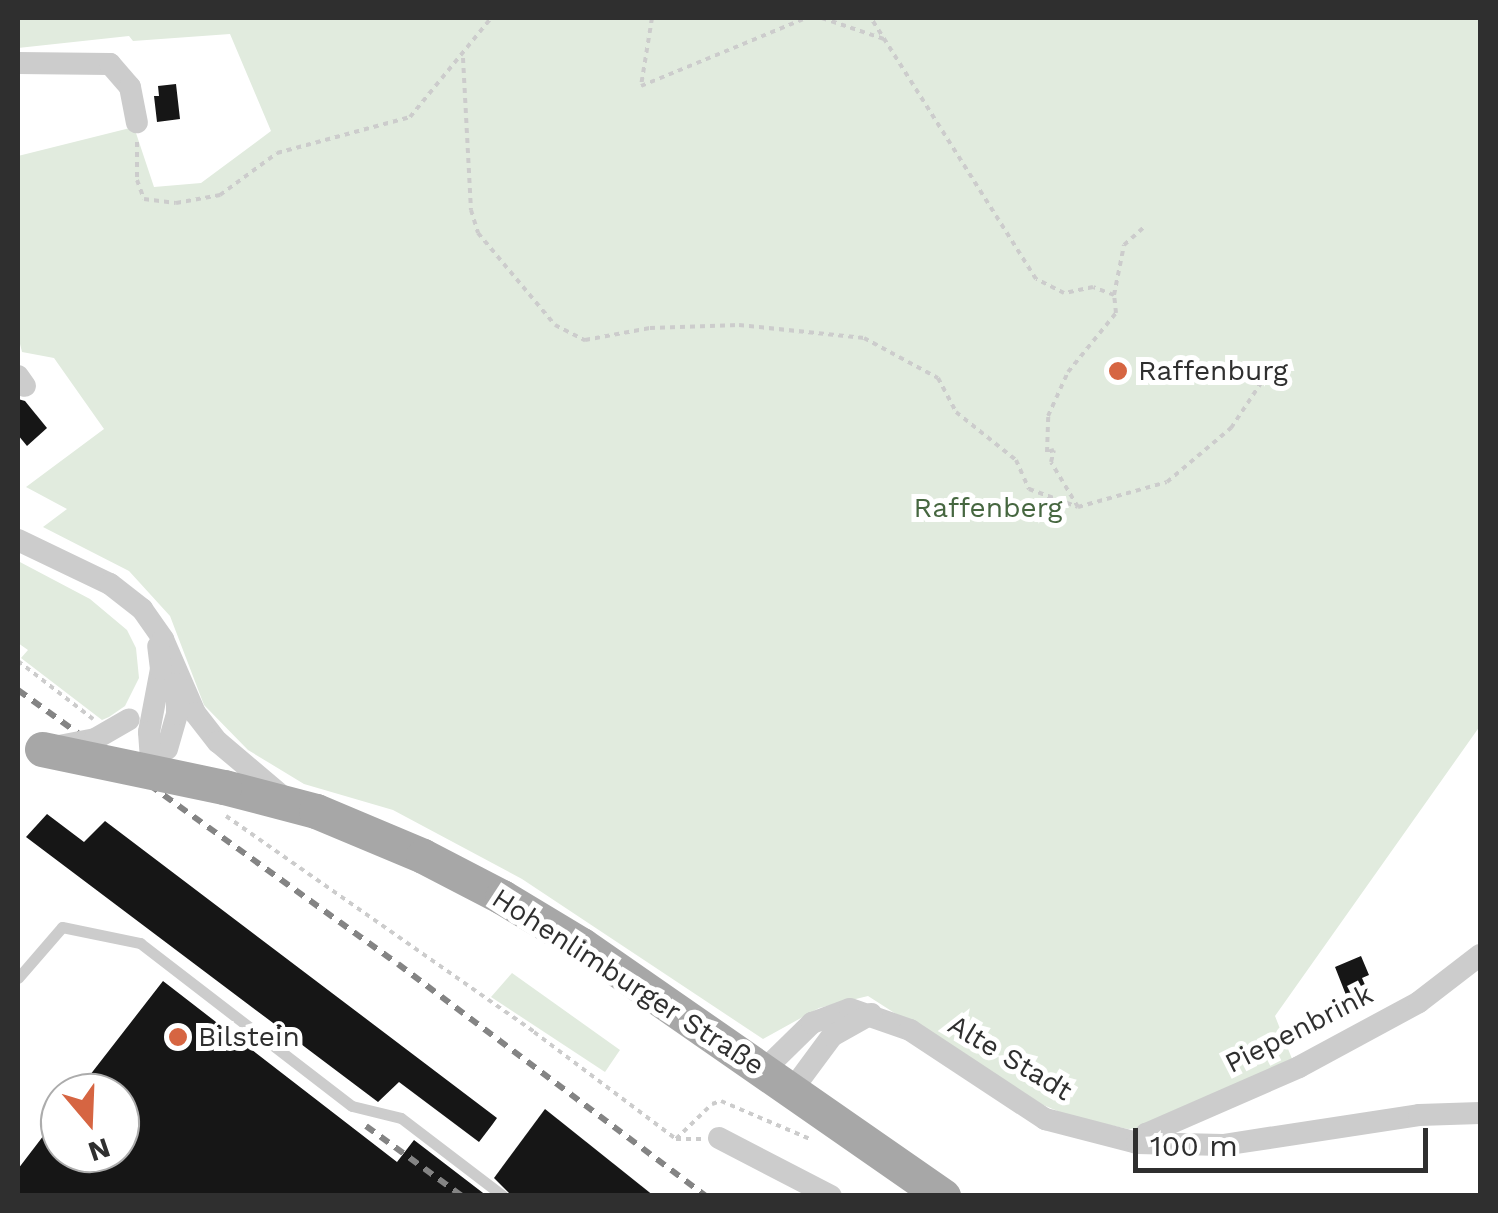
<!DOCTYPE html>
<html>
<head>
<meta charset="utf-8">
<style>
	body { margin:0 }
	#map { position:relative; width:1498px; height:1213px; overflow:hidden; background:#fff; font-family:"Work Sans",sans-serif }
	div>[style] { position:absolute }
	.green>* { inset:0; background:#e1ebde }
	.building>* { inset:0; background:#161616 }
	.path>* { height:4px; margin-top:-2px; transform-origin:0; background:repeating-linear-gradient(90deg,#ccc 0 5px,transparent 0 10px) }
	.lane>* { height:11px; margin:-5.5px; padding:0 5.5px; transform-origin:5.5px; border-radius:5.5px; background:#ccc }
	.street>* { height:22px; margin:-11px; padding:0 11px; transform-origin:11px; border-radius:11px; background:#ccc }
	.primary>* { height:35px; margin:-17.5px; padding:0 17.5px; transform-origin:17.5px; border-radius:17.5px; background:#a7a7a7 }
	.rail>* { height:6px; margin-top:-3px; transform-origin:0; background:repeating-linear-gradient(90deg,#848484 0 10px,transparent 0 18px) }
	.street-bridge>* { height:22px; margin:-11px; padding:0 11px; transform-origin:11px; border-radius:11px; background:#ccc }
	.primary-bridge>* { height:35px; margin:-17.5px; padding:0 17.5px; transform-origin:17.5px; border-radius:17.5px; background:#a7a7a7 }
	.dots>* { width:28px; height:28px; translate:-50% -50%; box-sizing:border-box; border:5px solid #fff; border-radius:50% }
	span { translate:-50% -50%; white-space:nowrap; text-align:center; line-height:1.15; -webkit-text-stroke:10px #fff; paint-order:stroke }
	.poi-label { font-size:28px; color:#2f2f2f }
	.left { translate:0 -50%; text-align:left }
	.park-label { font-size:28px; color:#466740 }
	.street-label { font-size:28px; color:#2f2f2f }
	.frame { position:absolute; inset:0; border:20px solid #2f2f2f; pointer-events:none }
	.north { position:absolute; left:40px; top:1073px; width:100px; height:100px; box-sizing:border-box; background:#fff; border:2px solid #acacac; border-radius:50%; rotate:161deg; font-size:28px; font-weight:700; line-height:40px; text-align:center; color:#2f2f2f }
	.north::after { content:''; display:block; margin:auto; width:35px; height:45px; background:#d66542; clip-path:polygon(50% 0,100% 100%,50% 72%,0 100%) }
	.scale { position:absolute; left:1133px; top:1128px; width:295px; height:45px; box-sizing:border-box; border:5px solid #2f2f2f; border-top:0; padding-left:12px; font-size:30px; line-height:35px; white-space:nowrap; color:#2f2f2f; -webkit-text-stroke:8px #fff; paint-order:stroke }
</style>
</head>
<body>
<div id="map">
	<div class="green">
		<div style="clip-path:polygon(18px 18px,1480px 18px,1480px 726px,1275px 1016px,1294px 1064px,1148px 1127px,1128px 1129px,1069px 1116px,1027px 1098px,868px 996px,819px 1008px,763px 1039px,522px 879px,393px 810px,304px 784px,248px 750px,204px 705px,170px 616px,129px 571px,43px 527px,67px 509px,26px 487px,104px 429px,54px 358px,22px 352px,18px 336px,18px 156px,134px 127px,154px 187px,201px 183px,271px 131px,230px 34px,133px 41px,129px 36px,18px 48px)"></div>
		<div style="clip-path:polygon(18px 561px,90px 599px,127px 630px,136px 648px,139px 678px,125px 706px,109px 717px,102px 720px,21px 658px,28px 650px,18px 643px)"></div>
		<div style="clip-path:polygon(512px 973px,620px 1050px,605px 1072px,491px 997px)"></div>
	</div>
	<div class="building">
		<div style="clip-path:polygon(176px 84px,180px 119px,157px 122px,154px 96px,159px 96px,158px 86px)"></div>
		<div style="clip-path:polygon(18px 399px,25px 401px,47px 428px,27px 446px,18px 435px)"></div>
		<div style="clip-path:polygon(47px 814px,84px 842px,105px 821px,497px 1118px,492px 1125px,479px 1142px,399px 1082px,378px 1102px,26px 837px)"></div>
		<div style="clip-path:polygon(1361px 956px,1369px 975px,1362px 978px,1366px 987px,1346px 995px,1335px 967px)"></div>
		<div style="clip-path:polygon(163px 981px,397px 1162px,414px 1140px,487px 1196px,18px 1196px,18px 1169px,60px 1114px,60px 1153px,120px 1153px,120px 1093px,76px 1093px)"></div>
		<div style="clip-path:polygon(545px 1109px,654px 1196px,512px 1196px,494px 1178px)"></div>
	</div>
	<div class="path">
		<div style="left:652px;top:18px;width:69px;rotate:99.2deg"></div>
		<div style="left:641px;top:86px;width:178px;rotate:-22.4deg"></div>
		<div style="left:822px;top:18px;width:65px;rotate:18.7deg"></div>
		<div style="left:463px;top:58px;width:152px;rotate:87deg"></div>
		<div style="left:471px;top:210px;width:24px;rotate:73deg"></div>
		<div style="left:478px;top:233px;width:120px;rotate:50.1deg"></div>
		<div style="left:555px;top:325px;width:34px;rotate:27deg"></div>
		<div style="left:585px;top:340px;width:66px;rotate:-10.5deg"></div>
		<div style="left:650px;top:328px;width:89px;rotate:-1.9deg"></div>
		<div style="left:739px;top:325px;width:126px;rotate:5.9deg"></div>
		<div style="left:864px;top:338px;width:84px;rotate:28.4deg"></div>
		<div style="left:938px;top:378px;width:38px;rotate:62deg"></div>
		<div style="left:956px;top:412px;width:77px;rotate:38.7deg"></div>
		<div style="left:1016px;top:460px;width:32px;rotate:66deg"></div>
		<div style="left:1029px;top:489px;width:52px;rotate:20.2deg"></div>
		<div style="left:1078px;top:507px;width:52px;rotate:-121deg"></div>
		<div style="left:1051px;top:462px;width:12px;rotate:-76deg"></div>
		<div style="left:1054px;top:450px;width:7px;rotate:164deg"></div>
		<div style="left:1047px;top:452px;width:36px;rotate:-88deg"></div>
		<div style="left:1048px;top:416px;width:48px;rotate:-65.6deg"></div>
		<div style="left:1068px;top:372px;width:76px;rotate:-50.9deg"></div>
		<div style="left:1116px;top:313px;width:18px;rotate:-96deg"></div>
		<div style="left:1114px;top:295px;width:22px;rotate:-159deg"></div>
		<div style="left:1093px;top:287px;width:30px;rotate:168deg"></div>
		<div style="left:1064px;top:293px;width:31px;rotate:-153deg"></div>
		<div style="left:1036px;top:279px;width:309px;rotate:-122.3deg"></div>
		<div style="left:137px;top:142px;width:38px;rotate:90deg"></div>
		<div style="left:137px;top:180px;width:20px;rotate:70deg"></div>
		<div style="left:144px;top:199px;width:32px;rotate:7deg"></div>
		<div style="left:176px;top:203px;width:45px;rotate:-10.3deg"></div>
		<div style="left:220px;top:195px;width:71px;rotate:-36.4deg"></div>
		<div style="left:277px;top:153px;width:138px;rotate:-15.1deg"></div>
		<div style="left:410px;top:117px;width:128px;rotate:-50.7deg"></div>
		<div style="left:1114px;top:295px;width:51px;rotate:-78.7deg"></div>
		<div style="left:1124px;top:245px;width:27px;rotate:-42deg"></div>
		<div style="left:1078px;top:507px;width:92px;rotate:-15.7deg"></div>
		<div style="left:1167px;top:482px;width:84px;rotate:-40.2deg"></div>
		<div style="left:1231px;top:428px;width:65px;rotate:-56.3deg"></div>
		<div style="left:18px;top:661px;width:95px;rotate:37.7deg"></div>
		<div style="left:226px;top:816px;width:376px;rotate:35deg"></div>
		<div style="left:534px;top:1032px;width:178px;rotate:37deg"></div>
		<div style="left:676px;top:1139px;width:50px;rotate:-44.2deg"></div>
		<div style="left:712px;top:1104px;width:9px;rotate:-18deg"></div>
		<div style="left:721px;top:1101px;width:97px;rotate:23.1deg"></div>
		<div style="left:676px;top:1139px;width:25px"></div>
	</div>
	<div class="lane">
		<div style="left:18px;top:978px;width:67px;rotate:-49.2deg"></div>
		<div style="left:62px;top:927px;width:80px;rotate:11.6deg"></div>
		<div style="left:140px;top:943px;width:267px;rotate:37.6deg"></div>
		<div style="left:352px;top:1106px;width:50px;rotate:13.8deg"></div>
		<div style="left:401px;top:1118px;width:128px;rotate:37.4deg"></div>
	</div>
	<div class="street">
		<div style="left:18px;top:63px;width:92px;rotate:0.6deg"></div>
		<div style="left:110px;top:64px;width:30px;rotate:49deg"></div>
		<div style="left:130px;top:87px;width:36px;rotate:79deg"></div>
		<div style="left:18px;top:376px;width:12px;rotate:55deg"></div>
		<div style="left:18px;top:540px;width:102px;rotate:25.6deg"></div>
		<div style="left:110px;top:584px;width:41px;rotate:38deg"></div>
		<div style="left:142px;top:609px;width:37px;rotate:55deg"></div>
		<div style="left:163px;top:639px;width:81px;rotate:66.6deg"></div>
		<div style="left:195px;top:713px;width:37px;rotate:52deg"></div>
		<div style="left:218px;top:742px;width:85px;rotate:40.2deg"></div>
		<div style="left:149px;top:732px;width:64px;rotate:-79.2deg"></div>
		<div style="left:161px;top:669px;width:23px;rotate:-97deg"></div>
		<div style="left:167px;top:749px;width:36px;rotate:-74deg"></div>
		<div style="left:177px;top:714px;width:30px;rotate:-90deg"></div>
		<div style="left:763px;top:1071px;width:69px;rotate:-44.4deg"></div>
		<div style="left:812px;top:1023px;width:40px;rotate:-20.2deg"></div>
		<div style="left:850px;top:1009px;width:64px;rotate:19.3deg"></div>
		<div style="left:910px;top:1030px;width:162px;rotate:33.4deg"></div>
		<div style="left:1045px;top:1119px;width:95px;rotate:14.6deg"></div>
		<div style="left:1137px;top:1143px;width:86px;rotate:1.3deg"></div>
		<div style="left:1223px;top:1145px;width:198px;rotate:-8.7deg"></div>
		<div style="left:1419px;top:1115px;width:61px;rotate:-1.9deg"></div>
		<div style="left:792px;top:1090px;width:67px;rotate:-53.5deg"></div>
		<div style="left:832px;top:1036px;width:45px;rotate:-29.4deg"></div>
		<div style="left:719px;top:1138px;width:126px;rotate:27.4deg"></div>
		<div style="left:1137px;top:1143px;width:13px;rotate:-45deg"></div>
		<div style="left:1146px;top:1134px;width:167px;rotate:-23.6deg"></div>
		<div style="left:1299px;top:1067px;width:136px;rotate:-28.4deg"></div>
		<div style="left:1419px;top:1002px;width:77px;rotate:-37.6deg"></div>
	</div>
	<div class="primary">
		<div style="left:224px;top:787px;width:95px;rotate:14.6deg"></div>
		<div style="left:316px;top:811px;width:116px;rotate:22.8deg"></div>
		<div style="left:423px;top:856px;width:89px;rotate:27.4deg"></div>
		<div style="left:502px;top:897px;width:93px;rotate:31deg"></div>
		<div style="left:582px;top:945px;width:440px;rotate:34.8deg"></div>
	</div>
	<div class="rail">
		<div style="left:18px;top:690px;width:468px;rotate:35.8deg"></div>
		<div style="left:398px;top:964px;width:386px;rotate:37deg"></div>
		<div style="left:366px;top:1126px;width:119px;rotate:36.1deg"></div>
	</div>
	<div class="street-bridge">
		<div style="left:149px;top:732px;width:42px;rotate:85.9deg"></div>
		<div style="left:59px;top:746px;width:37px;rotate:-11deg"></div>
		<div style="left:95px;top:739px;width:39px;rotate:-30deg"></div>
	</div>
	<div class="primary-bridge">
		<div style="left:42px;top:749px;width:186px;rotate:11.8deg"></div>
	</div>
	<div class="dots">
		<div style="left:1118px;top:371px;background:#d66542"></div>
		<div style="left:178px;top:1037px;background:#d66542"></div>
	</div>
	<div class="poi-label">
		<span class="left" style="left:1138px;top:371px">Raffenburg</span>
		<span class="left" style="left:198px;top:1037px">Bilstein</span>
	</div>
	<div class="park-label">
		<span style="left:988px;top:508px">Raffenberg</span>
	</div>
	<div class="street-label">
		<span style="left:628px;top:982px;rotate:33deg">Hohenlimburger Straße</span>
		<span style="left:1299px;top:1029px;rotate:-27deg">Piepenbrink</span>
		<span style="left:1010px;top:1058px;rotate:31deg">Alte Stadt</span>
	</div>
	<div class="frame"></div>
	<div class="north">N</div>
	<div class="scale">100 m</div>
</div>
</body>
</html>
